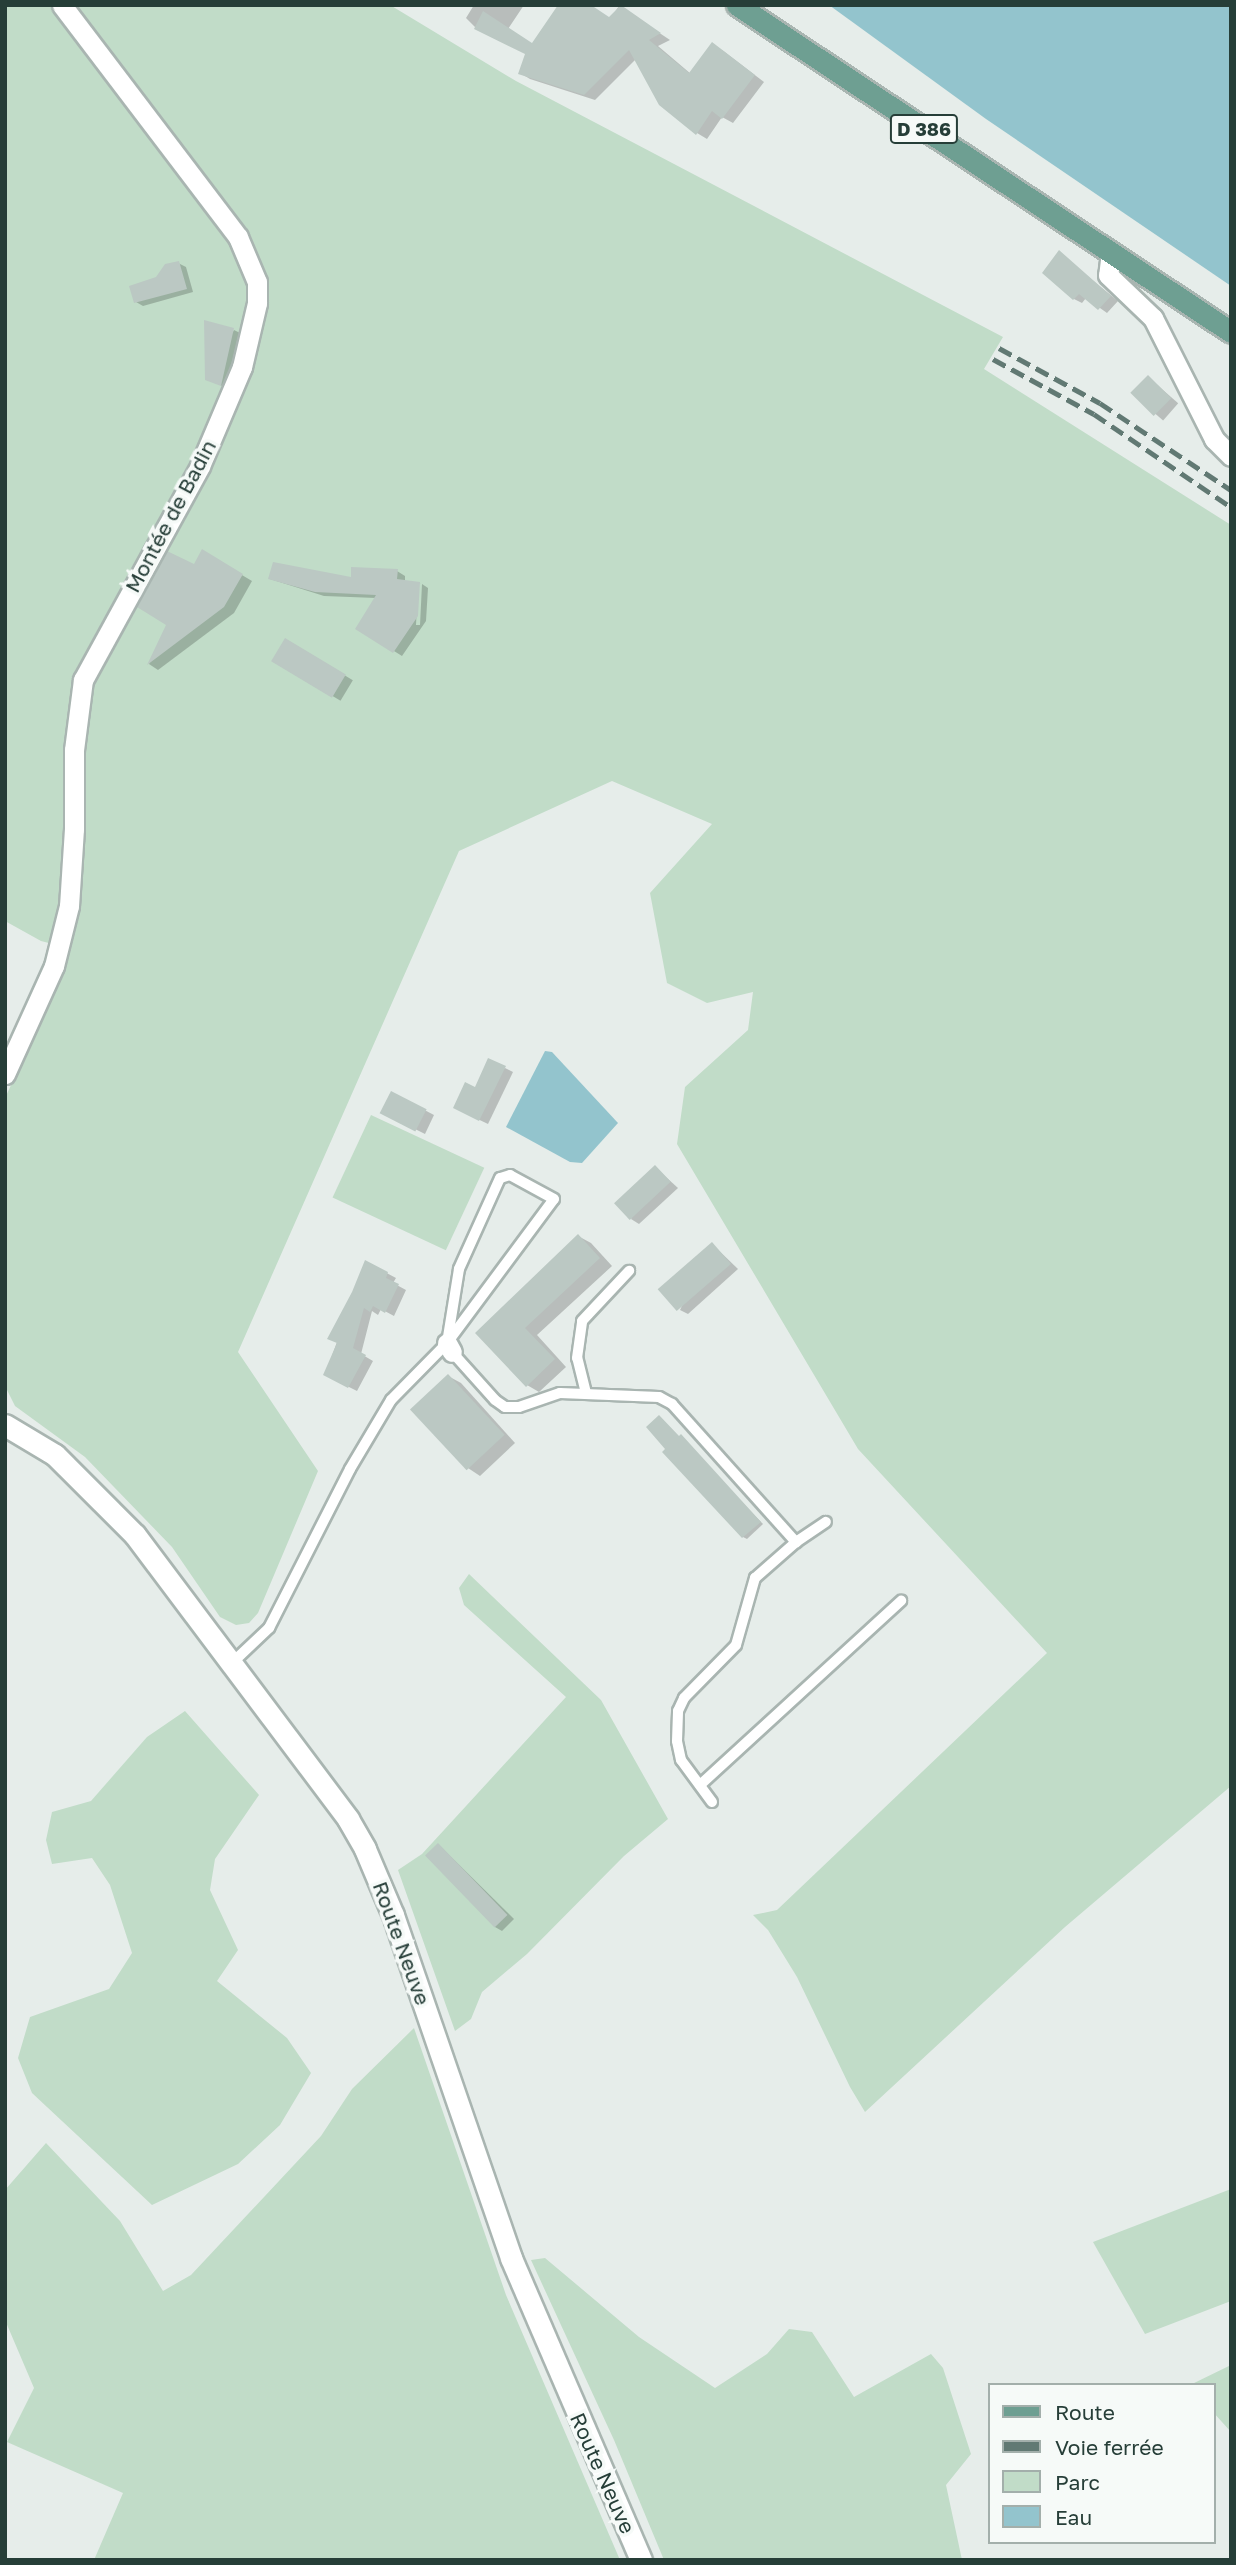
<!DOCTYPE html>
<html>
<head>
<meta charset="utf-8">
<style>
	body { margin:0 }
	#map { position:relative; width:1236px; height:2565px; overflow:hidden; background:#e6edea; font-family:"Golos Text",sans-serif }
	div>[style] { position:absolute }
	.green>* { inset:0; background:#c1dcc8; transform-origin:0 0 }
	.water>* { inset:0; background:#93c4cd }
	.shadow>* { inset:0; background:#0003; transform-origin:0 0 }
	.building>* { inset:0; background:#bbc8c3; transform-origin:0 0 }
	.roads { filter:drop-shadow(2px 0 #a9b5b1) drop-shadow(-2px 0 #a9b5b1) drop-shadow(0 2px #a9b5b1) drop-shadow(0 -2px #a9b5b1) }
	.service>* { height:10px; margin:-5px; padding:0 5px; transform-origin:5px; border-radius:5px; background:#fff }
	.minor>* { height:19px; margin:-9.5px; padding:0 9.5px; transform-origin:9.5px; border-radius:9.5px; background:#fff }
	.tertiary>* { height:21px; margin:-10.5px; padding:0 10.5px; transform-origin:10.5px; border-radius:10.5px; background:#fff }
	.primary>* { height:21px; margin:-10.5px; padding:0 10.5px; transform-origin:10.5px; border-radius:10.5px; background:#6e9f92 }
	.rail>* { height:5px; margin-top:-2.5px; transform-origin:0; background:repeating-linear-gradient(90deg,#617973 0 14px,transparent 0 21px) }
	span { translate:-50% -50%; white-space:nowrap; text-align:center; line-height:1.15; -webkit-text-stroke:7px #f6faf8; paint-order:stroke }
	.shield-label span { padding:2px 5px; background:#f6faf8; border:2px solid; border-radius:5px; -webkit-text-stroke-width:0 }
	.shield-label { font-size:19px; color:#263e38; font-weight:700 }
	.street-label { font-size:21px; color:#263e38 }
	.frame { position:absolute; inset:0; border:7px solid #263e38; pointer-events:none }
	.legend { position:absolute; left:988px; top:2383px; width:228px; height:161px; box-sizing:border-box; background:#f6faf8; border:2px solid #a3afab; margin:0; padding:9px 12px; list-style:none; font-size:21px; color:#263e38 }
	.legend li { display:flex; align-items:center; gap:14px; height:35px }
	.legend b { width:35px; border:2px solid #a3afab }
</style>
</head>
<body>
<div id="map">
	<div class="green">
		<div style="clip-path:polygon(5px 5px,390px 5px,516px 81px,1003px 337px,984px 369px,1231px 525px,1231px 1786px,1065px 1927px,865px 2112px,850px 2087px,797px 1977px,768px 1930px,753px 1915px,777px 1910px,1047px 1653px,858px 1449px,677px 1144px,685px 1087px,748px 1030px,753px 992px,707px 1003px,667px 983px,650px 893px,712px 824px,612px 781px,459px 851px,238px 1352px,318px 1471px,258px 1613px,249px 1623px,236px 1625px,220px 1617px,172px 1547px,85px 1457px,15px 1406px,5px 1386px,5px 1098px,50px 1002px,68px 948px,41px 941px,5px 921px)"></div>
		<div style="left:371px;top:1115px;width:125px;height:91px;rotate:25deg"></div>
		<div style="clip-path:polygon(469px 1574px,601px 1700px,668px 1819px,624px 1856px,527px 1954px,482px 1992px,471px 2019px,455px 2031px,398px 1870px,422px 1854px,566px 1697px,464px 1605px,459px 1588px)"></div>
		<div style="clip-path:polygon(185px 1711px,259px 1795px,215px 1859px,210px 1890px,238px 1950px,217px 1981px,287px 2038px,311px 2073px,280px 2125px,238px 2164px,152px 2205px,32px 2093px,18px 2058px,30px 2017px,109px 1989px,132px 1953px,110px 1885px,92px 1858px,52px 1864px,46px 1840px,52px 1812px,91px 1801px,147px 1737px)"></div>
		<div style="clip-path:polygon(414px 2028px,506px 2295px,620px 2560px,94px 2560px,123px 2493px,7px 2442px,34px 2388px,5px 2320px,5px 2190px,46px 2143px,120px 2221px,163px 2291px,191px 2275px,321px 2136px,352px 2089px)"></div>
		<div style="clip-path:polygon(1231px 2189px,1231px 2301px,1145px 2334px,1093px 2242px)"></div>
		<div style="clip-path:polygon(545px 2258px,639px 2337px,715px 2388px,767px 2354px,789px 2329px,812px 2332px,854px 2397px,931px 2354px,943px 2368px,971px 2454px,946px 2485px,962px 2560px,664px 2560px,614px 2440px,531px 2260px)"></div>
		<div style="clip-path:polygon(1231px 2365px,1231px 2432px,1213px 2412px,1213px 2385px,1190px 2385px)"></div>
	</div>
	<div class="water">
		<div style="clip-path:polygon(829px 5px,1231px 5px,1231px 286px,986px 119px)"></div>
		<div style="clip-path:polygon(545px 1051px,552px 1052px,618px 1123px,582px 1163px,570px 1162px,506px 1127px)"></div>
	</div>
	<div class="shadow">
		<div style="clip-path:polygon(474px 5px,524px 5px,508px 29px,533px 45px,610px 19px,619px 6px,670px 40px,658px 46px,691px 74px,722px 50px,764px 82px,733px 123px,722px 117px,707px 139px,697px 133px,636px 59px,595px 100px,530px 79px,520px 73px,527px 54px,475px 27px,466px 18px)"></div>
		<div style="clip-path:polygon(1059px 253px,1118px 301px,1107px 313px,1086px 298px,1082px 303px,1074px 299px)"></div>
		<div style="clip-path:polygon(178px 263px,186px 267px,193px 292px,143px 306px,136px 302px)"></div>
		<div style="clip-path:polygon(234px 330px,242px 334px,229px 389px,207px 379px)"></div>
		<div style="left:1148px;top:377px;width:40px;height:23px;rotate:41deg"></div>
		<div style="clip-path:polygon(203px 552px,252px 581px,234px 613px,158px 670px,149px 664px)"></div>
		<div style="clip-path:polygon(397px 571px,405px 576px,405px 582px,421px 584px,418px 584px,416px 625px,420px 625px,422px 584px,428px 588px,426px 621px,402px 656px,357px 628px,376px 598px,324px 596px,270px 579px,352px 579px)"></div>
		<div style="left:286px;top:640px;width:78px;height:24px;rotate:31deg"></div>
		<div style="clip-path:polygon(505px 1068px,513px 1072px,488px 1124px,463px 1112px,475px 1089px)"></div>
		<div style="clip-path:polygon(392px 1093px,434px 1115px,425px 1134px,391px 1117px)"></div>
		<div style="clip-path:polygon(656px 1168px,678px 1188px,639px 1224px,631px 1219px)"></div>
		<div style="clip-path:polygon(578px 1236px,591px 1243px,612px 1266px,537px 1335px,566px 1367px,539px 1392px,527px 1385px,478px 1333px)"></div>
		<div style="clip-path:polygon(712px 1244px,738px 1269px,688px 1314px,680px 1310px)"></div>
		<div style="clip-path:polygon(366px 1262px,396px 1278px,393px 1283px,406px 1290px,394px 1316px,381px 1309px,378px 1315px,372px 1311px,361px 1354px,373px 1361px,357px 1391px,325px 1375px)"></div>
		<div style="clip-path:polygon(448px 1376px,461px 1383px,515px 1443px,480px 1476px,468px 1468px)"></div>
		<div style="clip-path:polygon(680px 1438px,763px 1524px,747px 1539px,743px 1537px)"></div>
		<div style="clip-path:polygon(439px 1845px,514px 1919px,502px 1931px,495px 1927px)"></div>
	</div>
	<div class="building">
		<div style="clip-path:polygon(558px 5px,591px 5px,609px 17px,621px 5px,661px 33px,649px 40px,689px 73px,712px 42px,755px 75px,722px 119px,712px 111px,696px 135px,659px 105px,629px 50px,584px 95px,518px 74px,525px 54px,474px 29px,483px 11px,532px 43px)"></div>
		<div style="clip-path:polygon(1059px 250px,1111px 296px,1098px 310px,1079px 294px,1073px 300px,1042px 273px)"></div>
		<div style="clip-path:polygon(179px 261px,187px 289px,134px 303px,129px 286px,156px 277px,165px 264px)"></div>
		<div style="clip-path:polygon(204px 320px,234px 328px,221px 386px,205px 380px)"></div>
		<div style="left:1148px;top:375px;width:33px;height:25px;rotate:45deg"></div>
		<div style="clip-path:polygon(202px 549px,243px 574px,224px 607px,147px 665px,166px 625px,137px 607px,167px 551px,194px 564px)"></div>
		<div style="clip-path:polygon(273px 562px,351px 577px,351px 567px,398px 569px,397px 579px,420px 582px,418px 616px,393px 653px,355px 629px,376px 595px,315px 592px,268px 579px)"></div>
		<div style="left:285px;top:638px;width:71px;height:27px;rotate:31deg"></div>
		<div style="clip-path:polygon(488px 1058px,506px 1066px,479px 1121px,453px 1108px,465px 1082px,475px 1087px)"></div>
		<div style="left:391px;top:1091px;width:40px;height:25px;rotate:27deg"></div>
		<div style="left:655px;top:1165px;width:23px;height:56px;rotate:47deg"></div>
		<div style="clip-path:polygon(578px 1234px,600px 1258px,525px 1328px,555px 1359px,526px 1387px,475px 1333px)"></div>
		<div style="left:712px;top:1242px;width:29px;height:72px;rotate:49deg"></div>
		<div style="clip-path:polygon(365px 1260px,388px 1272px,386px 1278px,399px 1284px,385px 1313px,373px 1306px,370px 1312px,364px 1308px,353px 1348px,366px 1355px,348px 1388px,323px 1375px,337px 1343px,327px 1339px,352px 1292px)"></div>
		<div style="left:448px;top:1374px;width:83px;height:52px;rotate:47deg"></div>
		<div style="clip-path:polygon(659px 1415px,679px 1436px,681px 1434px,761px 1522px,742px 1538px,662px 1452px,665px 1449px,646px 1427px)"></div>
		<div style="left:438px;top:1843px;width:100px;height:18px;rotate:46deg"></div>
	</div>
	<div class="roads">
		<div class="service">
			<div style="left:452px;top:1352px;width:64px;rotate:48.1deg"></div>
			<div style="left:495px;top:1400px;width:12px;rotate:35deg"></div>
			<div style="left:505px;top:1407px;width:14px"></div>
			<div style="left:519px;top:1407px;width:43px;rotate:-18.9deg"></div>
			<div style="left:560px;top:1393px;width:99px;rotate:2.3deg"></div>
			<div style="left:659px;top:1397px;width:15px;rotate:28deg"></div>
			<div style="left:672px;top:1404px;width:186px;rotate:48.1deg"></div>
			<div style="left:586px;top:1393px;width:36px;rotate:-104deg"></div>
			<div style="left:577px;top:1358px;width:37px;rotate:-82deg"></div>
			<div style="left:582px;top:1321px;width:69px;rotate:-46.8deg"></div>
			<div style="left:233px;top:1662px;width:50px;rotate:-43.4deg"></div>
			<div style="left:269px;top:1628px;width:178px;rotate:-63deg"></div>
			<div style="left:350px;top:1469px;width:80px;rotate:-59.3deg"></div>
			<div style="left:391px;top:1400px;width:80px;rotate:-45.5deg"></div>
			<div style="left:447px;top:1343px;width:179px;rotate:-53.4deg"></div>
			<div style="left:554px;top:1199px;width:50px;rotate:-151.4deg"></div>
			<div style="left:510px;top:1175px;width:10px;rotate:163deg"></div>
			<div style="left:500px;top:1178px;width:100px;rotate:114.3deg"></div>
			<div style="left:459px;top:1269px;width:75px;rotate:99.2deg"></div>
			<div style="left:700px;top:1785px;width:273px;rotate:-42.5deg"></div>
			<div style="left:712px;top:1802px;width:52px;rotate:-126.4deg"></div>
			<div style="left:681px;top:1760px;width:19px;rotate:-102deg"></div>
			<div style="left:677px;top:1741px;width:30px;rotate:-88deg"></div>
			<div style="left:678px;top:1711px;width:14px;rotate:-65deg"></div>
			<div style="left:684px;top:1698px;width:74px;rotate:-45.5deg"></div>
			<div style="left:736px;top:1645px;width:70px;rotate:-74.2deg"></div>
			<div style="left:755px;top:1578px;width:55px;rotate:-41.3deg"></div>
			<div style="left:796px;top:1542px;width:36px;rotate:-34deg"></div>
		</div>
		<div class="minor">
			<div style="left:1111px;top:252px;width:23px;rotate:97deg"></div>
			<div style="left:1108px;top:275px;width:62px;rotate:43.7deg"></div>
			<div style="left:1153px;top:318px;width:136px;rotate:63.2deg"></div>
			<div style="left:1214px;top:439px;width:24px;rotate:45deg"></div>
			<div style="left:5px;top:1074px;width:119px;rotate:-65.6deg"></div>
			<div style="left:54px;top:966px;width:62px;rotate:-76deg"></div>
			<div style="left:69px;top:906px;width:77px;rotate:-86.3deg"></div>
			<div style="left:74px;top:829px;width:79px;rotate:-90deg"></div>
			<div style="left:74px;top:750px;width:71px;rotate:-82.7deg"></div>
			<div style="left:83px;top:680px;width:244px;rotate:-61.3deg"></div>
			<div style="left:200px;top:466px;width:108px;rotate:-67deg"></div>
			<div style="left:242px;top:367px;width:66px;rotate:-76.8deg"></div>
			<div style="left:257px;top:303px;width:21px;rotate:-90deg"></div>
			<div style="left:257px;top:282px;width:49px;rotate:-112.9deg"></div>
			<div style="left:238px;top:237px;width:291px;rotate:-127.2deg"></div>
			<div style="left:447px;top:1343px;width:10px;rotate:61deg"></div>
		</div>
		<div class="tertiary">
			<div style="left:5px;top:1425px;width:58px;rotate:31deg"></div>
			<div style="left:55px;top:1455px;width:113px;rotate:45deg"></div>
			<div style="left:135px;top:1535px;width:355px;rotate:53.1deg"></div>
			<div style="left:348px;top:1819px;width:34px;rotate:60deg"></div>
			<div style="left:365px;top:1849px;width:72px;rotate:67deg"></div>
			<div style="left:393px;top:1915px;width:363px;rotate:71deg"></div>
			<div style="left:511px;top:2258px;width:329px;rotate:66.7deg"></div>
		</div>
		<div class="primary">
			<div style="left:737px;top:5px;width:592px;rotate:33.5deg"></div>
		</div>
	</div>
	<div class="rail">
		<div style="left:999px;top:348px;width:115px;rotate:28.6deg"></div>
		<div style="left:1100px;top:403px;width:157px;rotate:33.6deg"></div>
		<div style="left:993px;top:359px;width:115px;rotate:28.6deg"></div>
		<div style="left:1094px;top:414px;width:166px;rotate:34.2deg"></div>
	</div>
	<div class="shield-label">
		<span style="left:924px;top:129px">D 386</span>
	</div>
	<div class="street-label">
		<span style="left:170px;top:516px;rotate:-62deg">Montée de Badin</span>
		<span style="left:402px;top:1943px;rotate:70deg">Route Neuve</span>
		<span style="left:603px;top:2473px;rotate:66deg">Route Neuve</span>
	</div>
	<div class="frame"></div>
	<ul class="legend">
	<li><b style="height:9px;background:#6e9f92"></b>Route</li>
	<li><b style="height:9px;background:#617973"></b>Voie ferrée</li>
	<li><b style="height:19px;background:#c1dcc8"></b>Parc</li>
	<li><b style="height:19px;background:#93c4cd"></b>Eau</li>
	</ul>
</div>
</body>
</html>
